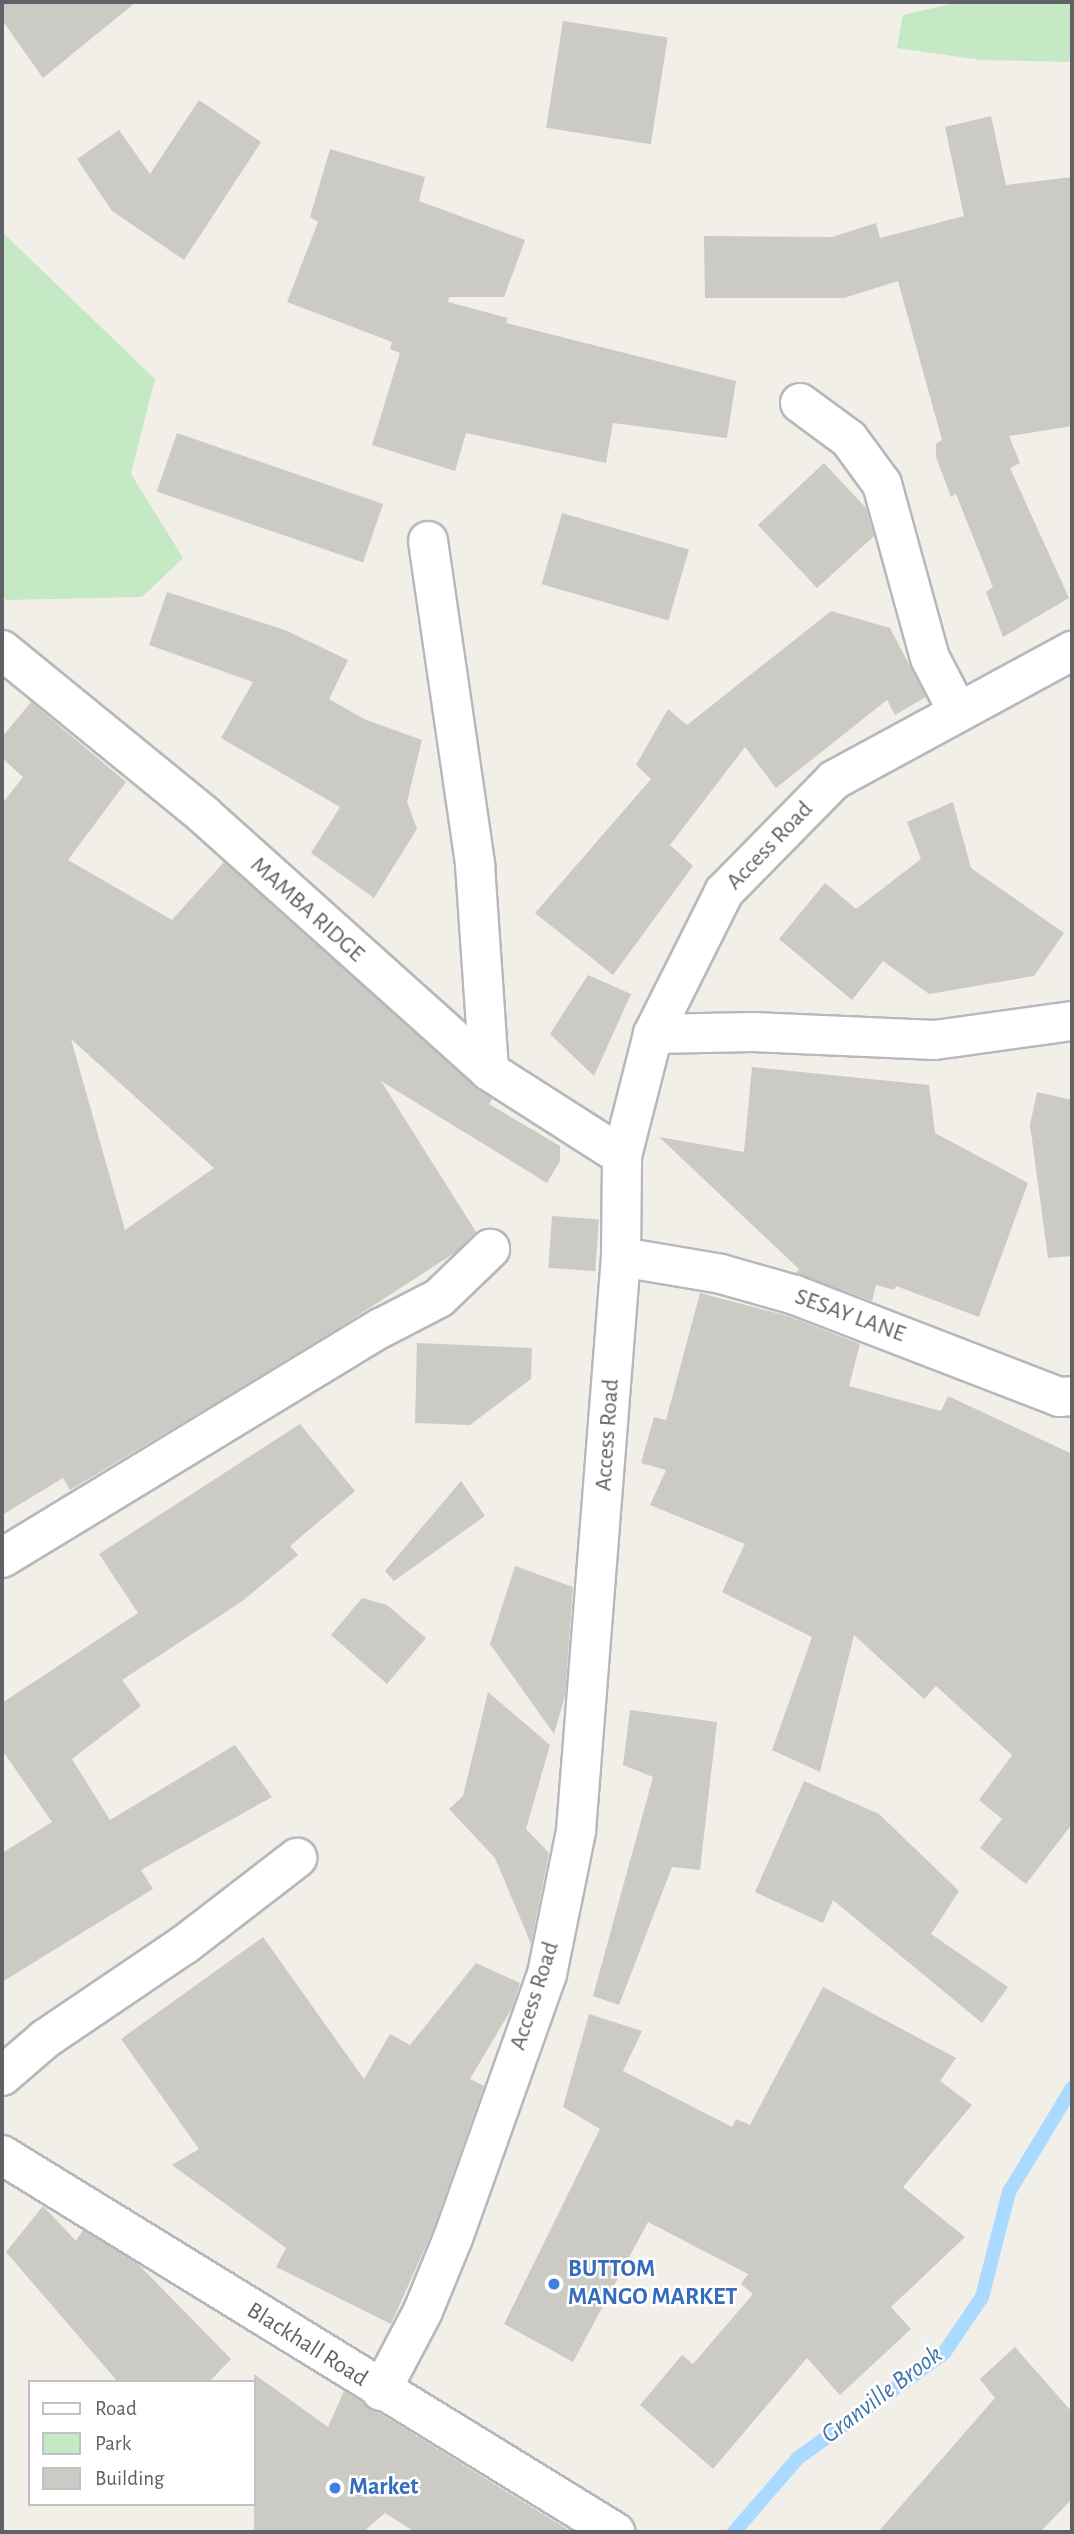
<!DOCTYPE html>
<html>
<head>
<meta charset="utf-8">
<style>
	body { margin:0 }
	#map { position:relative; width:1074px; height:2534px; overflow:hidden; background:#f1efe8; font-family:"Alegreya Sans",sans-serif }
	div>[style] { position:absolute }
	.green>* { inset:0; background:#c5e8c5 }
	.stream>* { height:14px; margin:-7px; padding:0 7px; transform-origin:7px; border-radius:7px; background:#aadaff }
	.building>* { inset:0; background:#cccac5; transform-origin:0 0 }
	.roads { filter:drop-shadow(2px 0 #b5b8bc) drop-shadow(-2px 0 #b5b8bc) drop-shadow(0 2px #b5b8bc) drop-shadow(0 -2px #b5b8bc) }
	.minor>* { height:38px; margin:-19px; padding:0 19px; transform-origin:19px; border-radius:19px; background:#fff }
	.secondary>* { height:38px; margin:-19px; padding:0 19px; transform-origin:19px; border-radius:19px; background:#fff }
	.dots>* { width:19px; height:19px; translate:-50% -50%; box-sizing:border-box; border:4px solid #fff; border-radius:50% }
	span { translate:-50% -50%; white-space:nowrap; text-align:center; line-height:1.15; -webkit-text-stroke:5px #fff; paint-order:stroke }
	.street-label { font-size:24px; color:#5f6368 }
	.shop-label { font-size:24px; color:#366cbe; font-weight:700 }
	.left { translate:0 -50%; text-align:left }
	.water-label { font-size:26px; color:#4174aa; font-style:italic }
	.frame { position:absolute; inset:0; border:4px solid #5f6368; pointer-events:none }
	.legend { position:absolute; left:28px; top:2380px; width:228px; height:126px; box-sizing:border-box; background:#fff; border:2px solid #bfc1c3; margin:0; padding:9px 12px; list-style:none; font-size:21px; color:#5f6368 }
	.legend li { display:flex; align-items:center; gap:14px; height:35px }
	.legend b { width:35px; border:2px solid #bfc1c3 }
</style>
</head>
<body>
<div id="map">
	<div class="green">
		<div style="clip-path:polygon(960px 2px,1072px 2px,1072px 62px,981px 60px,897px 48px,903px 15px)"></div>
		<div style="clip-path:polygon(2px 232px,155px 379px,131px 474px,183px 558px,142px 597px,7px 600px,2px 596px)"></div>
	</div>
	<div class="stream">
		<div style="left:734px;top:2532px;width:98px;rotate:-49.1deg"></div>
		<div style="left:798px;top:2458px;width:180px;rotate:-35.7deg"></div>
		<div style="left:944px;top:2353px;width:68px;rotate:-55.8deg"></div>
		<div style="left:982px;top:2297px;width:108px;rotate:-75.6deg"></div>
		<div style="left:1009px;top:2192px;width:122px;rotate:-58.8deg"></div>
	</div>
	<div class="building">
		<div style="clip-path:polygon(2px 2px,136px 2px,43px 78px,2px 20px)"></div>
		<div style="left:563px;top:21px;width:106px;height:108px;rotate:9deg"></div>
		<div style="clip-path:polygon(199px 100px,261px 142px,184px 260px,112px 211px,77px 159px,119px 130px,150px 174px)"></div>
		<div style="clip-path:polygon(991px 116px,1006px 185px,1072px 177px,1072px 426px,1009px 436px,1020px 463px,1010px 468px,1069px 598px,1003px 637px,986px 592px,993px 587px,956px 494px,951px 497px,936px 457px,936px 444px,942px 440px,898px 281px,844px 298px,705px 298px,704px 236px,832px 237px,876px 223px,880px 238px,964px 216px,945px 127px)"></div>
		<div style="clip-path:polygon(330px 149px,425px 177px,419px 201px,525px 240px,504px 297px,449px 297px,448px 302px,508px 318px,506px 323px,736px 381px,727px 438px,613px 423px,606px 463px,466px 433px,455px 471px,372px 445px,400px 353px,390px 349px,392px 342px,287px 302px,318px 222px,310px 217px)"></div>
		<div style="left:177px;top:433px;width:218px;height:62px;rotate:19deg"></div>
		<div style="clip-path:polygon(824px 463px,866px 508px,874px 536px,817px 588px,758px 525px)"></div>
		<div style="left:562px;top:513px;width:132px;height:74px;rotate:16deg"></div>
		<div style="clip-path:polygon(167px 592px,285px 630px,348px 660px,329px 699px,364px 719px,422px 740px,407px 802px,417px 829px,374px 898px,311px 853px,340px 807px,221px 738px,253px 682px,149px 645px)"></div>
		<div style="clip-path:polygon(831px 611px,890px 628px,926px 697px,895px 715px,887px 700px,776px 788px,745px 747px,670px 845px,693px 866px,613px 975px,535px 913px,651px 779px,636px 765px,668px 709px,687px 725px)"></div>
		<div style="clip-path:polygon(evenodd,31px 702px,126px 782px,68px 860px,172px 920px,224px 862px,492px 1099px,489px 1104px,560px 1146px,560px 1161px,547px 1183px,381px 1081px,476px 1232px,456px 1252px,337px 1329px,187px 1420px,70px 1490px,63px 1478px,2px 1515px,2px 804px,23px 777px,2px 758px,2px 737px,31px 702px,71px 1039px,214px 1168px,125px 1230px,71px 1039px)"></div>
		<div style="clip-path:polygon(953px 802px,971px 868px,1064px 933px,1034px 976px,929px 994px,883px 961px,852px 1000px,779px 939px,825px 883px,856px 909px,921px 859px,907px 822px)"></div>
		<div style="clip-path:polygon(588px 975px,631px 994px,594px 1076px,550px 1034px)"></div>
		<div style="clip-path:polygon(752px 1067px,929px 1085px,935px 1133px,1028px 1183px,979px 1317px,896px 1286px,894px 1290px,876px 1285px,872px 1301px,796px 1273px,799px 1269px,659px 1137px,744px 1152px)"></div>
		<div style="clip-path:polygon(1037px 1092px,1072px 1100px,1072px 1256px,1048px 1258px,1030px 1125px)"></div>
		<div style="left:552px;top:1216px;width:47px;height:52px;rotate:4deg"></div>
		<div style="clip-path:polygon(700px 1293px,788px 1316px,860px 1344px,849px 1386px,941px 1411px,948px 1396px,1072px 1454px,1072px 1824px,1026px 1884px,980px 1848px,1002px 1819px,979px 1800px,1012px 1755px,936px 1686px,924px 1699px,854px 1635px,820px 1772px,772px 1750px,812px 1637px,722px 1592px,745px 1544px,650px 1505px,666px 1470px,641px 1463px,654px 1417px,666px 1420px)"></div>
		<div style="clip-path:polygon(417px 1343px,532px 1348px,531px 1379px,470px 1425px,415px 1423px)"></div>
		<div style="clip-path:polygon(300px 1424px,355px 1491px,290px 1546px,298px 1555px,241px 1602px,122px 1680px,141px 1706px,72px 1759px,110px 1820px,235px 1745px,272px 1797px,141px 1870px,153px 1889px,2px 1982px,2px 1853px,52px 1822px,2px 1750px,2px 1703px,138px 1613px,99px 1554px)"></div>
		<div style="clip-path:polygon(461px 1481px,485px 1516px,394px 1581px,385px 1571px)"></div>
		<div style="clip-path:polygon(515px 1566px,573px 1587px,565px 1696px,554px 1734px,490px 1644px)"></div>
		<div style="clip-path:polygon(362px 1598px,387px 1605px,426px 1638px,387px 1684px,331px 1635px)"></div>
		<div style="clip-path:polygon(488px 1692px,550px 1745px,526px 1829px,549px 1853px,531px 1944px,495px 1858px,449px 1809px,463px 1796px)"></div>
		<div style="clip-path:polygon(630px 1710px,717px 1722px,700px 1870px,672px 1867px,619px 2005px,593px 1996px,653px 1777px,623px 1765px)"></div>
		<div style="clip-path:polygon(804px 1781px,879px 1814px,959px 1891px,931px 1934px,1008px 1987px,982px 2023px,833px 1900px,823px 1923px,755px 1892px)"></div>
		<div style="clip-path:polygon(263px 1937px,364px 2079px,390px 2034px,410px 2045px,476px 1963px,520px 1983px,512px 2008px,470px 2079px,484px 2086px,433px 2230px,391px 2324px,276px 2267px,286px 2248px,172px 2165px,199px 2149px,121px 2039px)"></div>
		<div style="clip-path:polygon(823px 1987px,956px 2058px,940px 2081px,972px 2105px,903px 2187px,965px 2237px,891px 2307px,911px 2329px,840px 2395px,807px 2358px,713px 2469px,640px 2405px,682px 2355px,693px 2364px,753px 2294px,741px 2284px,748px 2274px,648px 2222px,573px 2362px,504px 2324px,600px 2129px,563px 2107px,589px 2014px,642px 2031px,623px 2071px,732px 2127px,736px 2119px,750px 2125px)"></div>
		<div style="clip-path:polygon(43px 2206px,76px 2241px,83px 2230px,138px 2264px,231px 2359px,209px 2382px,118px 2382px,6px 2252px)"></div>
		<div style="clip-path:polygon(1015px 2347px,1072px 2412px,1072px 2499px,1040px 2532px,878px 2532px,995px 2398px,980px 2379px)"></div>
		<div style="clip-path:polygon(254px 2374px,328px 2427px,344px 2391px,572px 2532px,415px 2532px,385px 2513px,363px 2532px,254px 2532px)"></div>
	</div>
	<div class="roads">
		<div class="minor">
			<div style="left:800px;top:403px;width:61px;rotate:36.3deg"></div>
			<div style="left:849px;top:439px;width:56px;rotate:53.7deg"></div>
			<div style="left:882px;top:484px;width:180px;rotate:74.6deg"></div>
			<div style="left:930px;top:658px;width:61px;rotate:62.6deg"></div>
			<div style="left:428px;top:541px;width:327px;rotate:81.7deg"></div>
			<div style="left:475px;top:865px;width:206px;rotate:86.1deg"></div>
			<div style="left:2px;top:650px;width:261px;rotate:39.2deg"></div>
			<div style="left:204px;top:815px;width:383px;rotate:41.9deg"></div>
			<div style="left:489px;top:1071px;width:158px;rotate:32.6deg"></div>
			<div style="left:653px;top:1034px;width:100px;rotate:-1.1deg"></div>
			<div style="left:753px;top:1032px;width:182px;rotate:2.5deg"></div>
			<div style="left:935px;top:1040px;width:138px;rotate:-7.9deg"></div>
			<div style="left:621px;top:1257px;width:101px;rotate:9.6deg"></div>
			<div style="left:721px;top:1274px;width:77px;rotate:15.8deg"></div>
			<div style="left:795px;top:1295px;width:283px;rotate:21.1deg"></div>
			<div style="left:1059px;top:1397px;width:13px;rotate:-4deg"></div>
			<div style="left:2px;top:1558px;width:443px;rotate:-31.3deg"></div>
			<div style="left:381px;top:1328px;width:65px;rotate:-27.3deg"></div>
			<div style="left:439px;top:1298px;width:71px;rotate:-43.9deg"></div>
			<div style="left:2px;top:2076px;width:57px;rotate:-40.7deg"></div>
			<div style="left:45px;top:2039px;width:168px;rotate:-34.1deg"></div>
			<div style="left:184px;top:1945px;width:143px;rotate:-37.6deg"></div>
			<div style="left:381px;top:2391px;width:90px;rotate:-62.3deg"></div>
			<div style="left:423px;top:2311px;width:79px;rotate:-67.7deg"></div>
			<div style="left:453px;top:2238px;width:280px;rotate:-70.4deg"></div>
			<div style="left:547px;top:1974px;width:146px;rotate:-78.5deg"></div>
			<div style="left:576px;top:1831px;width:576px;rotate:-85.52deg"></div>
			<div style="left:621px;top:1257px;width:101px;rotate:-89.4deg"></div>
			<div style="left:622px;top:1156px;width:126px;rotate:-75.7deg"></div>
			<div style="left:653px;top:1034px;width:159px;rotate:-63.4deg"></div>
			<div style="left:724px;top:892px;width:157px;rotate:-45.5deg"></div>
			<div style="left:834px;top:780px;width:271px;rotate:-28.5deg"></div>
		</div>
		<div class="secondary">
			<div style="left:2px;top:2155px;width:720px;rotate:31.59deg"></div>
		</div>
	</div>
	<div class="dots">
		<div style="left:554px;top:2284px;background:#3f7fe0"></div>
		<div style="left:335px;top:2488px;background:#3f7fe0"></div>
	</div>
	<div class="street-label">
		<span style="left:770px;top:846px;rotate:-46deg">Access Road</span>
		<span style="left:307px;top:910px;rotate:42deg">MAMBA RIDGE</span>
		<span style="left:850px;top:1316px;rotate:20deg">SESAY LANE</span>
		<span style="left:608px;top:1435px;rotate:-86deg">Access Road</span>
		<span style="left:535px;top:1996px;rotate:-72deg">Access Road</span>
		<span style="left:307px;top:2345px;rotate:32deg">Blackhall Road</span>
	</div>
	<div class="shop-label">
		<span class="left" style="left:568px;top:2284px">BUTTOM<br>MANGO MARKET</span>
		<span class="left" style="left:349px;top:2488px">Market</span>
	</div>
	<div class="water-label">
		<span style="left:882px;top:2395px;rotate:-37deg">Granville Brook</span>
	</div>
	<div class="frame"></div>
	<ul class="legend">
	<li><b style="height:9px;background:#fff"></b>Road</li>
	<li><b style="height:19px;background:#c5e8c5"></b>Park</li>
	<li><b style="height:19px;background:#cccac5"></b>Building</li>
	</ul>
</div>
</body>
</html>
